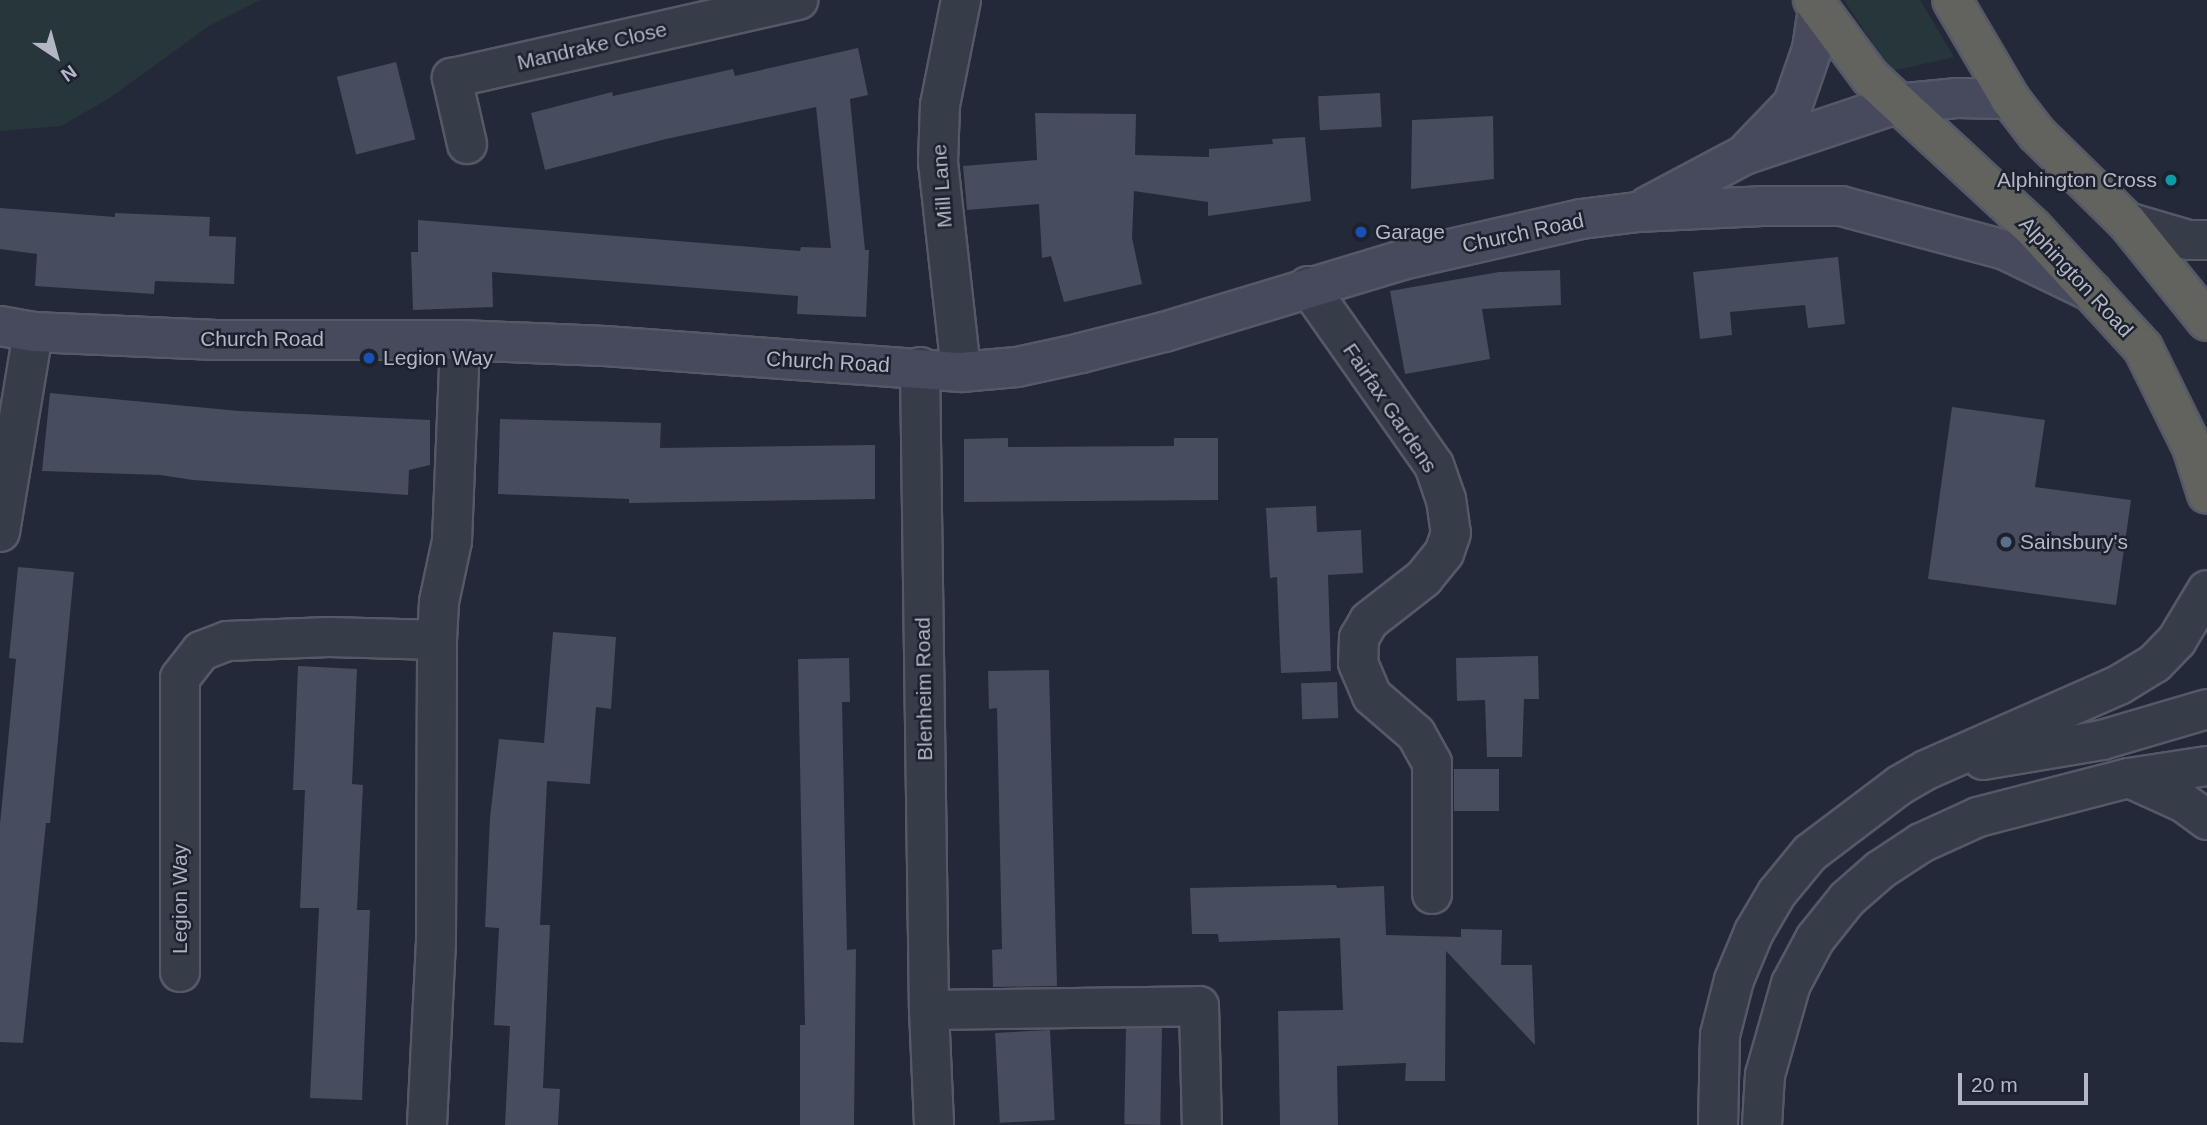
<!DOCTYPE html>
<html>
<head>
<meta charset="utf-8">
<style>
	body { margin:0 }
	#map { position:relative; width:2207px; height:1125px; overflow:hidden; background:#242939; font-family:Arial,sans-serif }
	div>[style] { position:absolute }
	.green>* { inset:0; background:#27363b }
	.building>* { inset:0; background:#484c5f; transform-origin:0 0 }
	.roads { filter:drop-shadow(2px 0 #555967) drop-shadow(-2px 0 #555967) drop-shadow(0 2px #555967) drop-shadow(0 -2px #555967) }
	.minor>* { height:38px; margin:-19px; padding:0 19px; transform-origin:19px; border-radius:19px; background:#373c49 }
	.tertiary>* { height:38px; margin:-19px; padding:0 19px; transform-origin:19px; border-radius:19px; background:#373c49 }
	.secondary>* { height:38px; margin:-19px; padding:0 19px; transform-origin:19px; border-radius:19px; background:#464a5c }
	.trunk>* { height:38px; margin:-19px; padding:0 19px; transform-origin:19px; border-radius:19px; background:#62625f }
	.dots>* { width:19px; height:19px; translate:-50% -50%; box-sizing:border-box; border:4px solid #1c212e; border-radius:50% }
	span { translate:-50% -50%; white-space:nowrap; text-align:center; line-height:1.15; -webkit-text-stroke:5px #1c212e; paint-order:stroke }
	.street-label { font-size:21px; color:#b2b6c5 }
	.poi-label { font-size:21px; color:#b2b6c5 }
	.right { translate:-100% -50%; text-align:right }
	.left { translate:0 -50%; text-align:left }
	.north { position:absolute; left:21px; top:21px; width:70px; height:70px; -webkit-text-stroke:5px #1c212e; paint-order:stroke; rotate:144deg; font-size:19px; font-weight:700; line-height:28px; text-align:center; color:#b2b6c5 }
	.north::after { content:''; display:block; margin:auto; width:24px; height:32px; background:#b2b6c5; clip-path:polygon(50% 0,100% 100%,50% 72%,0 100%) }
	.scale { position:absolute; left:1958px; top:1073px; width:130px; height:32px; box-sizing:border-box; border:4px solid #b2b6c5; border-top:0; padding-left:9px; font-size:21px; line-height:24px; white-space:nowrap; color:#b2b6c5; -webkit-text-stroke:5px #1c212e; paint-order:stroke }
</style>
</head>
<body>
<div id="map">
	<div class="green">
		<div style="clip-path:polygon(0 0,260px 0,209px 26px,108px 99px,61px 126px,0 131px)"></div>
		<div style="clip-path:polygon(1844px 0,1920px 0,1954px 57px,1891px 71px)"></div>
	</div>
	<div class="building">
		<div style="clip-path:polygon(858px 48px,868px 95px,850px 99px,865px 250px,869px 250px,866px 317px,797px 314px,798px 296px,492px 272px,493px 307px,413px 310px,411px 252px,418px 252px,418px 220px,800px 251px,801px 247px,831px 248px,816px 107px,666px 139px,545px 170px,531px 113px,612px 92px,613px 96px,733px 69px,735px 76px)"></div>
		<div style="left:396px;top:62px;width:80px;height:61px;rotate:76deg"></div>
		<div style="left:1380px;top:93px;width:34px;height:62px;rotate:87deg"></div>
		<div style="clip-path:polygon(1035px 113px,1136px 114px,1135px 155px,1209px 157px,1209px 149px,1273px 144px,1272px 139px,1305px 137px,1311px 201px,1208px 216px,1208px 202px,1134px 191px,1132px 238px,1142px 284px,1064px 302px,1051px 256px,1042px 258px,1039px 204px,967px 210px,963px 166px,1037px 160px)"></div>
		<div style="clip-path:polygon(1493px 116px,1494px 179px,1411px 189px,1412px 120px)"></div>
		<div style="clip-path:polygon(0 208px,115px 217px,115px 213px,210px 217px,209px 236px,236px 237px,234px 284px,155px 281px,154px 294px,35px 286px,37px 254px,0 249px)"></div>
		<div style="clip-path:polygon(1838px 257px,1845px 324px,1808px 328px,1805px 305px,1730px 312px,1732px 335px,1700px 339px,1693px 272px)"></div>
		<div style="clip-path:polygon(1560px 270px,1561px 305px,1482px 309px,1490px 359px,1405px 374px,1390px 291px,1499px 272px)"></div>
		<div style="clip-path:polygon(50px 393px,239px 411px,430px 420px,430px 465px,409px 470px,408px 495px,193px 480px,160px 475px,42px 471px)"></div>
		<div style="clip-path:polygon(1952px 407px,2045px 420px,2035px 487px,2131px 500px,2116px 605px,1928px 579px)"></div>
		<div style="clip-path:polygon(500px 419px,661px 423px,660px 448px,875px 445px,875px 499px,629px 503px,629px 499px,498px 494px)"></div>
		<div style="clip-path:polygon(1008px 438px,1008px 447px,1174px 446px,1174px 438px,1218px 438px,1218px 500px,964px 502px,964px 439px)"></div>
		<div style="clip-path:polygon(1316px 506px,1317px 532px,1361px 530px,1363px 573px,1328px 575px,1331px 671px,1281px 673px,1277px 577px,1270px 578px,1266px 508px)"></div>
		<div style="clip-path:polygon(18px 567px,74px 572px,50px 823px,46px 823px,23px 1043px,0 1042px,0 824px,16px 659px,9px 658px)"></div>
		<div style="clip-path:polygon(553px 632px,616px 637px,611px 709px,596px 707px,590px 784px,547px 781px,540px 925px,550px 925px,543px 1088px,560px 1089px,558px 1125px,505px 1125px,510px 1026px,494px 1025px,499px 928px,485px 927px,490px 818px,499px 739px,544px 743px)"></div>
		<div style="clip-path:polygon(1538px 656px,1539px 699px,1524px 699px,1522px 757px,1487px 757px,1485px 700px,1457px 701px,1456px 658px)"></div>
		<div style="clip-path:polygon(849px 658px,850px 702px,842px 702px,847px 950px,856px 949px,854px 1125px,800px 1125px,800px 1025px,805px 1025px,798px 659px)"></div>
		<div style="clip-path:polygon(298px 666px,357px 669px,352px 784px,363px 785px,357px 910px,370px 910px,362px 1100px,310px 1098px,319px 908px,300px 908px,305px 790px,293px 790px)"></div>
		<div style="clip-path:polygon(1049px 670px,1057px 986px,993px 987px,992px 950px,1002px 949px,997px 708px,989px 709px,988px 671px)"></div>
		<div style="left:1337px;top:682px;width:36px;height:36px;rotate:88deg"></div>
		<div style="left:1454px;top:769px;width:45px;height:42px"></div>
		<div style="clip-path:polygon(1336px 885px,1337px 888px,1384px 886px,1386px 935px,1461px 937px,1461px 929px,1502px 930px,1501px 965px,1532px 965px,1535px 1045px,1446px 951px,1445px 1081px,1405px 1081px,1406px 1063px,1337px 1066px,1338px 1125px,1280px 1125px,1278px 1011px,1343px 1010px,1340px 938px,1219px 942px,1218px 934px,1192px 934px,1190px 888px)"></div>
		<div style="left:1162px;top:1028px;width:97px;height:36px;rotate:91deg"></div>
		<div style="left:1050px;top:1030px;width:90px;height:55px;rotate:87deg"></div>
	</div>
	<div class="roads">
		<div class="minor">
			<div style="left:961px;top:0;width:107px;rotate:101.3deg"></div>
			<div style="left:940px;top:105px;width:57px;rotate:92deg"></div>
			<div style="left:938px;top:162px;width:211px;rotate:83.7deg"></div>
			<div style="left:467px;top:144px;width:68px;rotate:-102.8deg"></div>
			<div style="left:452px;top:78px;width:355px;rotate:-12.7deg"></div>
			<div style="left:1308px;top:286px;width:219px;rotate:54.9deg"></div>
			<div style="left:1434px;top:465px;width:36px;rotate:71deg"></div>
			<div style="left:1446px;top:499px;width:34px;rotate:82deg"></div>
			<div style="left:1451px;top:533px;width:21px;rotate:109deg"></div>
			<div style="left:1444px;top:553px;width:32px;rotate:129deg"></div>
			<div style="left:1424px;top:578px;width:70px;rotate:142deg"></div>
			<div style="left:1369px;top:621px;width:20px;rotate:120deg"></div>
			<div style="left:1359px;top:638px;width:25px;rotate:92deg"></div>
			<div style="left:1358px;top:663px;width:36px;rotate:67deg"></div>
			<div style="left:1372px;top:696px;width:58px;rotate:40.8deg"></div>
			<div style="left:1416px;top:734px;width:33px;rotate:61deg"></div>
			<div style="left:1432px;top:763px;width:131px;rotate:90deg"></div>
			<div style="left:920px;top:367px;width:643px;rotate:89.2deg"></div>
			<div style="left:929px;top:1010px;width:115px;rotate:87.5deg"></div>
			<div style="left:0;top:532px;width:203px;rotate:-80.6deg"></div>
			<div style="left:180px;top:972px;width:294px;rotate:-90deg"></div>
			<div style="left:180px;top:678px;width:34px;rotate:-52deg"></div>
			<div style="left:201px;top:651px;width:28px;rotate:-21deg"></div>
			<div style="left:227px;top:641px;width:102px;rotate:-2.2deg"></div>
			<div style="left:329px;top:637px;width:108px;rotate:1.6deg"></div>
			<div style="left:929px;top:1010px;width:270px;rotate:-0.8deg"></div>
			<div style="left:1199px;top:1006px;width:119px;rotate:88.6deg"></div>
			<div style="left:427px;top:1125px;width:184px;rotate:-87.2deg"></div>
			<div style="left:436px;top:941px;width:301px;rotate:-89.8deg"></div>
			<div style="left:437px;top:640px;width:38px;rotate:-87deg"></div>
			<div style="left:439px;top:602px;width:62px;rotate:-78deg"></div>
			<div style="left:452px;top:541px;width:201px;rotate:-87.7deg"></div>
		</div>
		<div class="tertiary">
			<div style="left:2127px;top:222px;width:64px;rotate:16.4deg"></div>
			<div style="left:2188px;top:240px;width:19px"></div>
			<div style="left:1983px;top:760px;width:121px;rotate:-9.5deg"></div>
			<div style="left:2102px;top:740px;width:109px;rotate:-16.4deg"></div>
			<div style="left:2129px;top:778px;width:60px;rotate:24.4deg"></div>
			<div style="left:2184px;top:803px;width:29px;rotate:36deg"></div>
			<div style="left:1718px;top:1125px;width:90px;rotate:-88.7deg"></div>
			<div style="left:1720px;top:1035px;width:57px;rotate:-75.7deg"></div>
			<div style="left:1734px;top:980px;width:52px;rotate:-67.4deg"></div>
			<div style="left:1754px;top:932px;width:45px;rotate:-59.5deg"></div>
			<div style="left:1777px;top:893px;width:52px;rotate:-50.5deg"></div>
			<div style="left:1810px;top:853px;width:113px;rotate:-37.1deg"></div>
			<div style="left:1900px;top:785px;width:30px;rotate:-30deg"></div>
			<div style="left:1926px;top:770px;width:211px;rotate:-23.8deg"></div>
			<div style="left:2119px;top:685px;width:42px;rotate:-31.4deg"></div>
			<div style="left:2155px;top:663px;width:32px;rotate:-46deg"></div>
			<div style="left:2177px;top:640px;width:58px;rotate:-59deg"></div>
			<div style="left:1762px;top:1125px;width:50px;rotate:-86.6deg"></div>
			<div style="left:1765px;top:1075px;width:95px;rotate:-74.1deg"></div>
			<div style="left:1791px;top:984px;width:51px;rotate:-61.9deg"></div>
			<div style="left:1815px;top:939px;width:51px;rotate:-51.3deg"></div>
			<div style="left:1847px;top:899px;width:44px;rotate:-41.3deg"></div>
			<div style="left:1880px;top:870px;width:49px;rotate:-33.4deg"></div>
			<div style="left:1921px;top:843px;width:63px;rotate:-24.5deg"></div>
			<div style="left:1978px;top:817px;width:156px;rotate:-14.5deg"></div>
			<div style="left:2129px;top:778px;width:79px;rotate:-8.7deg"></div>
		</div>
		<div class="secondary">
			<div style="left:1748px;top:151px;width:65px;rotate:-46.2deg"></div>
			<div style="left:1793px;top:104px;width:58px;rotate:-70.9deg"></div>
			<div style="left:1812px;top:49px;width:40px;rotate:-81.5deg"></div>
			<div style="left:1648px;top:206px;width:109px;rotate:-28deg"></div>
			<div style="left:1744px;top:155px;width:160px;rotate:-18.5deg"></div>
			<div style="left:1896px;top:104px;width:60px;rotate:-5.7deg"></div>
			<div style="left:1956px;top:98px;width:54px;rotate:1.1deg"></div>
			<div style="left:0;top:326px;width:34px;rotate:10deg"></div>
			<div style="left:33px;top:332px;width:184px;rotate:2.5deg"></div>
			<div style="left:217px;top:340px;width:243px"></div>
			<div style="left:460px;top:340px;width:145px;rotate:2.4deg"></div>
			<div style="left:605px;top:346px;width:357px;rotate:4.2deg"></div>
			<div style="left:961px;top:372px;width:56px;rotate:-5.1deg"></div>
			<div style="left:1017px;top:367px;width:66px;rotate:-12.3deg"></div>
			<div style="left:1081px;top:353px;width:86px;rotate:-14.2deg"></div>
			<div style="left:1164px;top:332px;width:249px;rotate:-16.8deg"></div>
			<div style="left:1402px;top:260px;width:184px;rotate:-12.9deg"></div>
			<div style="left:1581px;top:219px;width:56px;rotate:-7.1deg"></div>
			<div style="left:1637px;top:212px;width:125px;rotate:-2.7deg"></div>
			<div style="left:1762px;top:206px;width:79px"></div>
			<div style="left:1841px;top:206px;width:170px;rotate:15deg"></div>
			<div style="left:2005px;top:250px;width:97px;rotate:25.8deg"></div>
		</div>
		<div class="trunk">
			<div style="left:1813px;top:0;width:96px;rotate:53.5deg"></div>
			<div style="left:1870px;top:77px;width:222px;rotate:42.8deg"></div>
			<div style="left:2033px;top:228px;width:163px;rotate:47.5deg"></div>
			<div style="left:2143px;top:348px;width:110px;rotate:63.7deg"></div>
			<div style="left:2192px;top:447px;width:49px;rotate:72.3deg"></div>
			<div style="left:1952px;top:0;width:115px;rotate:59.6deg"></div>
			<div style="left:2010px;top:99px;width:44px;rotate:52.4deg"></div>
			<div style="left:2037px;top:134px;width:126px;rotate:44.4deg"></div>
			<div style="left:2127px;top:222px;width:127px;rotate:51.1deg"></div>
		</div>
	</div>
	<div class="dots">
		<div style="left:2171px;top:180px;background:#0f9aa8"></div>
		<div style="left:1361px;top:232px;background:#1a4fb4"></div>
		<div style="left:369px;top:358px;background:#1a4fb4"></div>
		<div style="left:2006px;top:542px;background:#5c6f8a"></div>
	</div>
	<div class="street-label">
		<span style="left:592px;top:46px;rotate:-13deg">Mandrake Close</span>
		<span style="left:942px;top:186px;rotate:-94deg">Mill Lane</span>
		<span style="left:1523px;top:233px;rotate:-12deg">Church Road</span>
		<span style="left:2076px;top:277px;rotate:47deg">Alphington Road</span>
		<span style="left:262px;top:339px">Church Road</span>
		<span style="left:828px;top:362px;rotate:3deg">Church Road</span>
		<span style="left:1390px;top:408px;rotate:56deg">Fairfax Gardens</span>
		<span style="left:924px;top:689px;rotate:-91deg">Blenheim Road</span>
		<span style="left:180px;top:899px;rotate:-90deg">Legion Way</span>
	</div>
	<div class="poi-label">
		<span class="right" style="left:2157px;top:180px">Alphington Cross</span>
		<span class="left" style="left:1375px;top:232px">Garage</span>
		<span class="left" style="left:383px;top:358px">Legion Way</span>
		<span class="left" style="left:2020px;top:542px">Sainsbury's</span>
	</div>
	<div class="north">N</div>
	<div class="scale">20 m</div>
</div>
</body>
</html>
